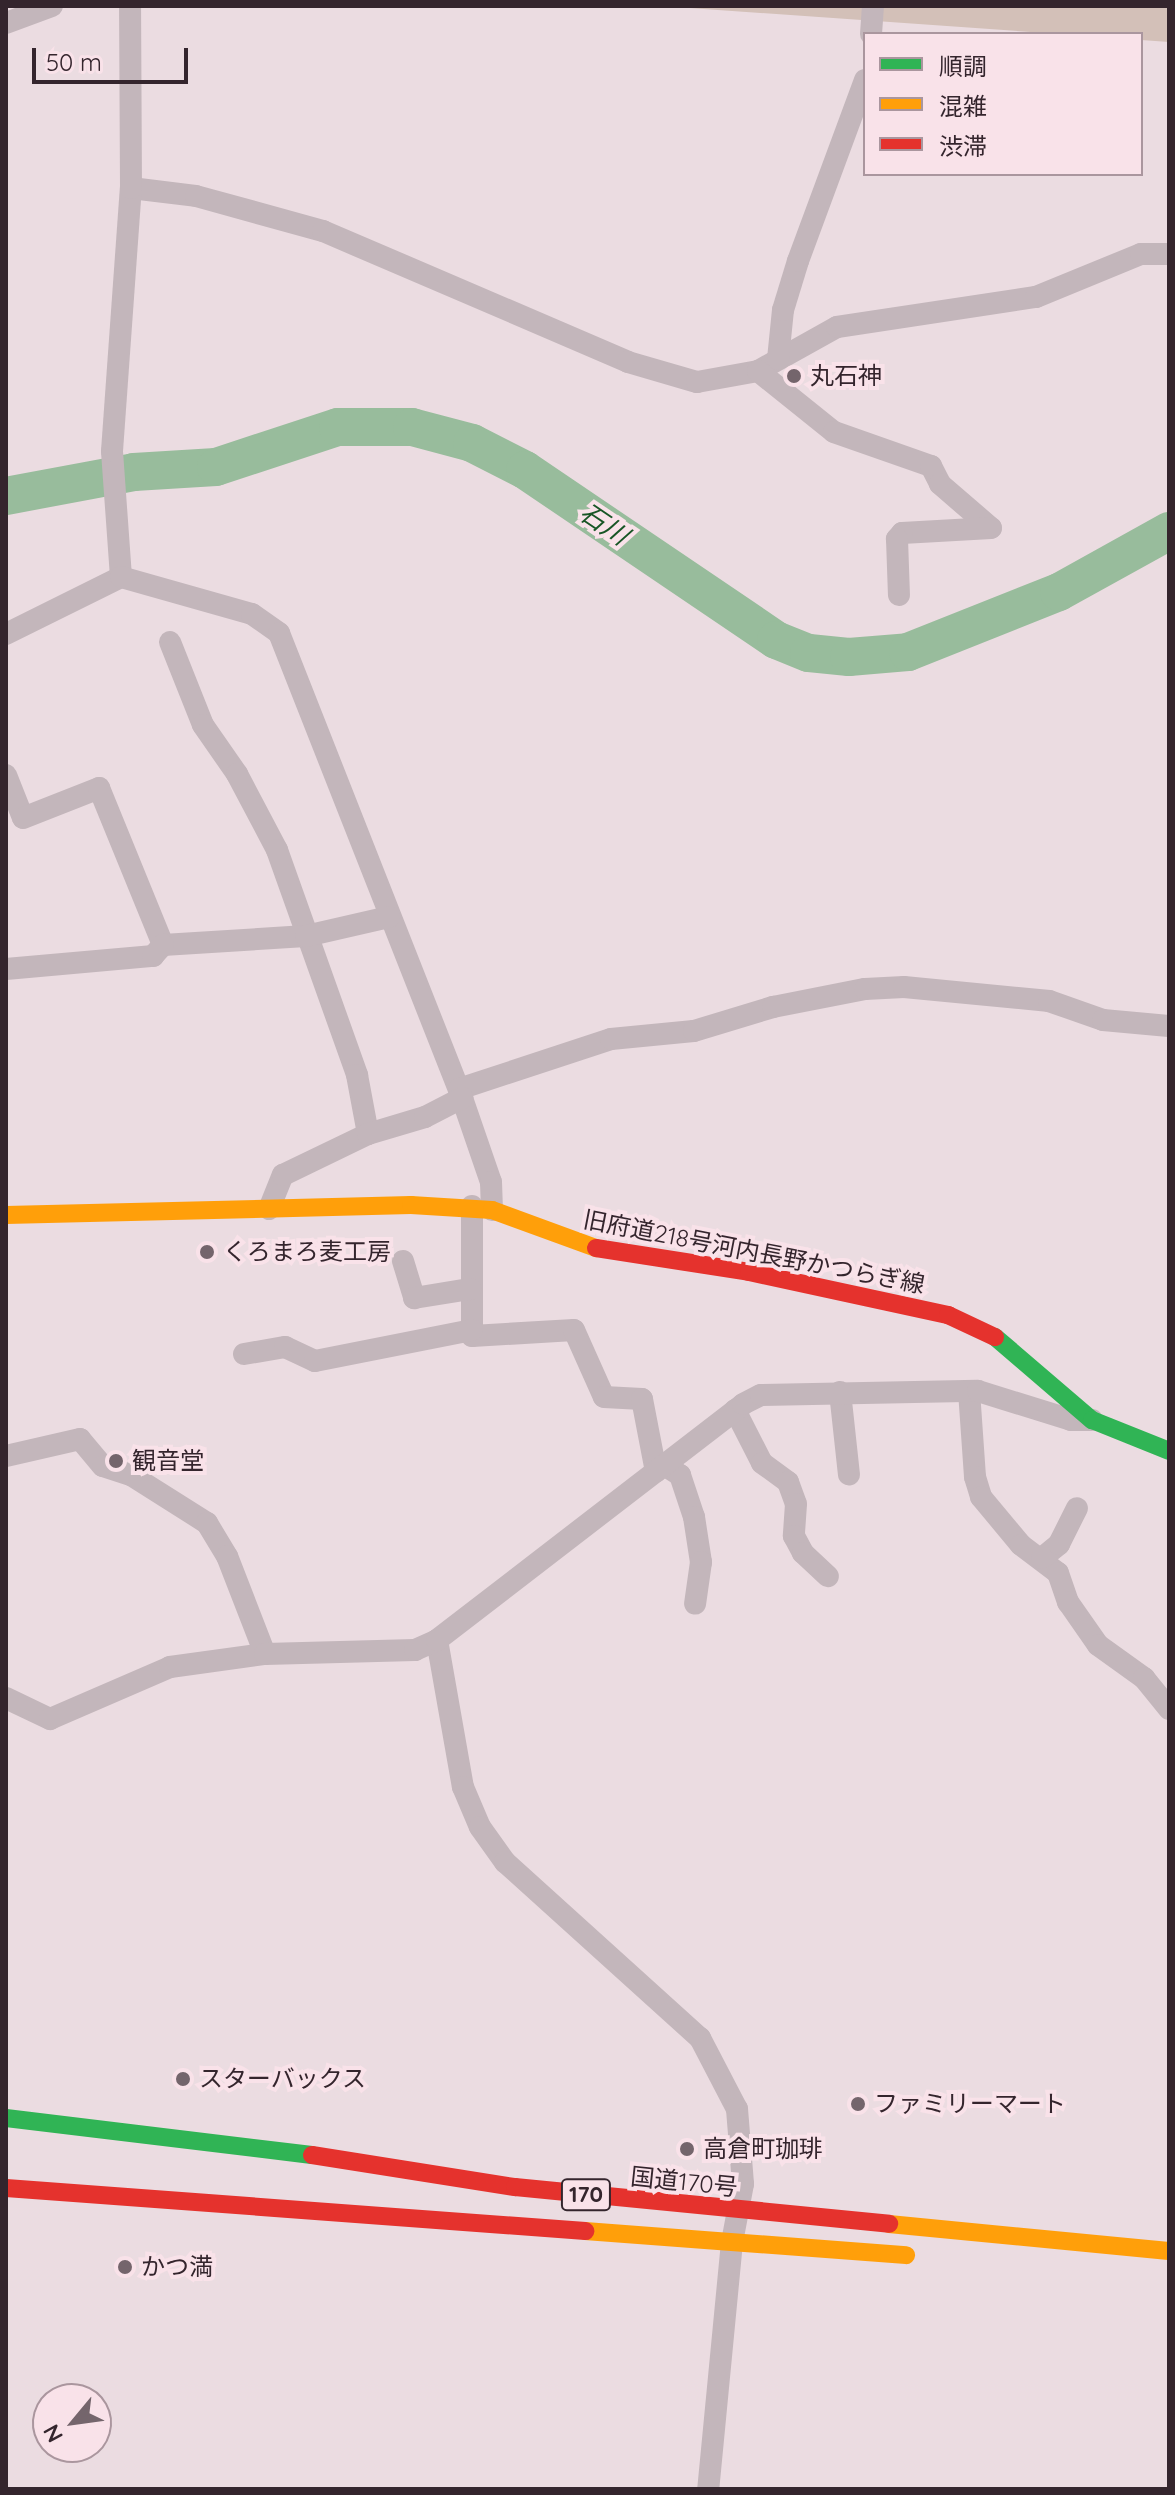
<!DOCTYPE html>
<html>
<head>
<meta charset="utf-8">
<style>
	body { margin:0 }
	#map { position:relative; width:1175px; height:2495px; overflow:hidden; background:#ebdce1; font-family:Quicksand,"Noto Sans JP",sans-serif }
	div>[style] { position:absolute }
	.green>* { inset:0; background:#d3c0b8 }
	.river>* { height:38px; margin:-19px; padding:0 19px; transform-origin:19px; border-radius:19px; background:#98bc9c }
	.street>* { height:22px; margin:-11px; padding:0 11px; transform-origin:11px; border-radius:11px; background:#c3b6bb }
	.fast>* { height:18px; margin:-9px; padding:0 9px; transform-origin:9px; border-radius:9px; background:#30b455 }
	.slow>* { height:18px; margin:-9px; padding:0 9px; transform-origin:9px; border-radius:9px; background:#ff9f0a }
	.jam>* { height:18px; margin:-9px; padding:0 9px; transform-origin:9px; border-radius:9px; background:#e5322d }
	.dots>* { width:22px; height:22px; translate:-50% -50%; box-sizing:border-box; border:4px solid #f9e2e9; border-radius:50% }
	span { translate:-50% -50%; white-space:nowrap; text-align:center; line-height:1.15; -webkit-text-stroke:8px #f9e2e9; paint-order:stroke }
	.shield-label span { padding:2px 6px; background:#f9e2e9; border:2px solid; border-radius:6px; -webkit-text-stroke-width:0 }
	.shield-label { font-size:22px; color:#34252d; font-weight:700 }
	.poi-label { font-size:24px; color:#34252d }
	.left { translate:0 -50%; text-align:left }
	.street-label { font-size:24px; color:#34252d }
	.water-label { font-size:26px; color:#195626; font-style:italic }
	.frame { position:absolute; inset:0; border:8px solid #34252d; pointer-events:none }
	.legend { position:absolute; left:863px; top:32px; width:280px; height:144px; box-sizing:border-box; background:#f9e2e9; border:2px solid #aa969e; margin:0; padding:10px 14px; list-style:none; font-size:24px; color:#34252d }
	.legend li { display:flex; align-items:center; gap:16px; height:40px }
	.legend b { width:40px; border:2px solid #aa969e }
	.north { position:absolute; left:32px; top:2383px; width:80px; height:80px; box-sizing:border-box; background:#f9e2e9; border:2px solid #aa969e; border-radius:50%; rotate:241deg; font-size:22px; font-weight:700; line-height:32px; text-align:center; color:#34252d }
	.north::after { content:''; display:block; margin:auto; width:28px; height:36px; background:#74656c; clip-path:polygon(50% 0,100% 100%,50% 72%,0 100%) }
	.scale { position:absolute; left:32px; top:48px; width:156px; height:36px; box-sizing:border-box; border:4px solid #34252d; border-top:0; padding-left:10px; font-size:24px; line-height:28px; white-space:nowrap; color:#34252d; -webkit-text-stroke:6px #f9e2e9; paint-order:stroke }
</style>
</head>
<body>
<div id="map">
	<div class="green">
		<div style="clip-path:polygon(661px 6px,1169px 6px,1169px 42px,1141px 40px,1141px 34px,1059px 34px)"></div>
	</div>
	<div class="river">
		<div style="left:6px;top:496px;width:130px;rotate:-10.6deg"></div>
		<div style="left:134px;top:472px;width:82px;rotate:-3.5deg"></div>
		<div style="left:216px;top:467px;width:128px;rotate:-18.2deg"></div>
		<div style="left:338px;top:427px;width:74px"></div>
		<div style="left:412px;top:427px;width:62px;rotate:14.9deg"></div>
		<div style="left:472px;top:443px;width:59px;rotate:27deg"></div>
		<div style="left:525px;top:470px;width:303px;rotate:34.1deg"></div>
		<div style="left:776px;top:640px;width:35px;rotate:22deg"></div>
		<div style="left:809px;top:653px;width:40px;rotate:5.7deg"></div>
		<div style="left:849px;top:657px;width:59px;rotate:-4.8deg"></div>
		<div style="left:908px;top:652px;width:162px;rotate:-21.7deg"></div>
		<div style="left:1059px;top:592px;width:126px;rotate:-29deg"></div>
	</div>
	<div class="street">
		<div style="left:6px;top:23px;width:49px;rotate:-20.3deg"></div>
		<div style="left:871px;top:34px;width:28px;rotate:-86deg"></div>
		<div style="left:131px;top:188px;width:65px;rotate:7deg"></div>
		<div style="left:196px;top:196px;width:132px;rotate:15.4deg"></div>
		<div style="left:323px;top:231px;width:332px;rotate:23.2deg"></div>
		<div style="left:628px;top:362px;width:72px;rotate:16.2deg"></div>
		<div style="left:697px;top:382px;width:62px;rotate:-10.2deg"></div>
		<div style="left:758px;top:371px;width:90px;rotate:-29.1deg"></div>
		<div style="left:837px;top:327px;width:201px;rotate:-8.6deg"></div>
		<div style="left:1036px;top:297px;width:113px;rotate:-22.3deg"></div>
		<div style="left:1141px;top:254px;width:28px"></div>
		<div style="left:778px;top:359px;width:49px;rotate:-84.2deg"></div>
		<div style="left:783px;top:310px;width:51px;rotate:-73deg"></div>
		<div style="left:798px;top:261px;width:193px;rotate:-69.7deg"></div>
		<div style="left:758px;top:371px;width:97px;rotate:38.8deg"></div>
		<div style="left:834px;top:432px;width:103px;rotate:19.3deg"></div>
		<div style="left:931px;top:466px;width:20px;rotate:63deg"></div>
		<div style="left:940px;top:484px;width:67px;rotate:40.8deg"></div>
		<div style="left:991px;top:528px;width:89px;rotate:176.8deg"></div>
		<div style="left:902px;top:533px;width:8px;rotate:130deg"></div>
		<div style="left:897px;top:539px;width:56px;rotate:88deg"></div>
		<div style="left:121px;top:577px;width:126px;rotate:-94.1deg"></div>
		<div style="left:112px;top:451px;width:264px;rotate:-85.9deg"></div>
		<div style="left:131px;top:188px;width:182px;rotate:-90.3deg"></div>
		<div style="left:6px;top:634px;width:128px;rotate:-26.4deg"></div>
		<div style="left:121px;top:577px;width:136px;rotate:15.8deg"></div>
		<div style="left:252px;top:614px;width:33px;rotate:35deg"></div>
		<div style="left:279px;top:633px;width:500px;rotate:68.5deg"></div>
		<div style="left:462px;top:1098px;width:89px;rotate:71deg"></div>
		<div style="left:491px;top:1182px;width:28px;rotate:88deg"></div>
		<div style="left:170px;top:642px;width:89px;rotate:68.3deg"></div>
		<div style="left:203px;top:725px;width:60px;rotate:55.2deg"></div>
		<div style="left:237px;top:774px;width:86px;rotate:62.2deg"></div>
		<div style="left:277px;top:850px;width:239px;rotate:70.4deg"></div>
		<div style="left:357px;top:1075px;width:60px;rotate:79.4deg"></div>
		<div style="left:6px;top:775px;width:46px;rotate:68.4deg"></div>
		<div style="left:23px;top:818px;width:82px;rotate:-21.5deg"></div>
		<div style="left:99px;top:788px;width:170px;rotate:67.8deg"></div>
		<div style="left:163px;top:945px;width:143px;rotate:-3.6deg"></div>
		<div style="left:306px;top:936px;width:85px;rotate:-12.9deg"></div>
		<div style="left:6px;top:969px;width:148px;rotate:-5.1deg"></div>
		<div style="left:153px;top:956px;width:15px;rotate:-48deg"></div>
		<div style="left:459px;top:1089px;width:160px;rotate:-18.2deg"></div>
		<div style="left:611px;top:1039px;width:83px;rotate:-5.5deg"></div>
		<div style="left:694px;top:1031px;width:83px;rotate:-16.9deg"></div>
		<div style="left:773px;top:1007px;width:94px;rotate:-11.1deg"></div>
		<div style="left:865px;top:989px;width:39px;rotate:-3deg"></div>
		<div style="left:904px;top:987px;width:146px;rotate:5.5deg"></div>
		<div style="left:1049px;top:1001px;width:57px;rotate:19.4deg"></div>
		<div style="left:1103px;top:1020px;width:66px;rotate:5.2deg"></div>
		<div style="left:472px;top:1206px;width:130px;rotate:90deg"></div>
		<div style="left:472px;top:1336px;width:102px;rotate:-3.4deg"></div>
		<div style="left:574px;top:1330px;width:73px;rotate:65.9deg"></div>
		<div style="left:604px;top:1397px;width:38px;rotate:3deg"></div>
		<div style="left:642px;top:1399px;width:74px;rotate:79.1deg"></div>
		<div style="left:269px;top:1209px;width:37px;rotate:-68deg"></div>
		<div style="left:283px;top:1175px;width:94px;rotate:-25.8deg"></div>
		<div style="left:368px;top:1134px;width:59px;rotate:-16.6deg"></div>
		<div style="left:425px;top:1117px;width:42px;rotate:-27.2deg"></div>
		<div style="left:403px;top:1261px;width:39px;rotate:73deg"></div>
		<div style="left:414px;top:1298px;width:57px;rotate:-9.1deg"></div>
		<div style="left:244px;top:1354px;width:42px;rotate:-9.7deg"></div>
		<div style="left:285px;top:1347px;width:33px;rotate:25deg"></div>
		<div style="left:315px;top:1361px;width:160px;rotate:-11.2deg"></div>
		<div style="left:969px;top:1391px;width:86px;rotate:86deg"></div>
		<div style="left:975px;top:1477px;width:21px;rotate:73deg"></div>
		<div style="left:981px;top:1497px;width:62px;rotate:50.2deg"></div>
		<div style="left:1021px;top:1545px;width:46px;rotate:37.1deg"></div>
		<div style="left:1058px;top:1573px;width:31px;rotate:71deg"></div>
		<div style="left:1068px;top:1602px;width:52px;rotate:55.1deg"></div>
		<div style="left:1098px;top:1645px;width:57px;rotate:35.7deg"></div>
		<div style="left:1144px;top:1678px;width:40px;rotate:51deg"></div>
		<div style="left:840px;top:1392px;width:83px;rotate:83.8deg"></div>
		<div style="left:735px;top:1410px;width:59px;rotate:63deg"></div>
		<div style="left:762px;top:1463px;width:32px;rotate:36deg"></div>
		<div style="left:788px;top:1482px;width:23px;rotate:70deg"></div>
		<div style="left:796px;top:1504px;width:32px;rotate:94deg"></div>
		<div style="left:794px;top:1536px;width:19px;rotate:62deg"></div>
		<div style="left:803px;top:1553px;width:34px;rotate:43deg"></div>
		<div style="left:6px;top:1456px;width:76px;rotate:-12.9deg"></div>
		<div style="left:80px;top:1439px;width:35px;rotate:50deg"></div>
		<div style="left:103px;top:1466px;width:29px;rotate:18deg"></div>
		<div style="left:131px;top:1475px;width:90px;rotate:32.3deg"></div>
		<div style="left:207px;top:1523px;width:39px;rotate:59deg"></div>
		<div style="left:227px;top:1556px;width:105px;rotate:68.8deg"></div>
		<div style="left:664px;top:1465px;width:19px;rotate:32deg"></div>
		<div style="left:680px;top:1475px;width:44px;rotate:71.6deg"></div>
		<div style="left:694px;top:1517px;width:46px;rotate:81.2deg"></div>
		<div style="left:701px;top:1562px;width:42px;rotate:98.1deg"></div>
		<div style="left:1042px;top:1558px;width:22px;rotate:-39deg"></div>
		<div style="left:1059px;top:1544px;width:40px;rotate:-63.4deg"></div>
		<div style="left:437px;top:1640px;width:149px;rotate:80deg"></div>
		<div style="left:463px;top:1787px;width:43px;rotate:67deg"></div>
		<div style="left:480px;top:1827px;width:43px;rotate:54.5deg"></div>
		<div style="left:505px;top:1862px;width:263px;rotate:42.1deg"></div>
		<div style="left:700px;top:2038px;width:80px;rotate:62.5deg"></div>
		<div style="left:737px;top:2109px;width:75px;rotate:85.4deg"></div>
		<div style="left:743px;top:2184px;width:59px;rotate:100.7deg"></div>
		<div style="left:732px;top:2242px;width:248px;rotate:95.5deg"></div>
		<div style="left:6px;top:1698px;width:49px;rotate:25.5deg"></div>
		<div style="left:50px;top:1719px;width:131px;rotate:-23.4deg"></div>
		<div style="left:170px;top:1667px;width:96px;rotate:-7.8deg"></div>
		<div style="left:265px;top:1654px;width:150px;rotate:-1.5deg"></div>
		<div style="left:415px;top:1650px;width:24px;rotate:-24deg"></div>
		<div style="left:437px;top:1640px;width:386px;rotate:-37.6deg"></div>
		<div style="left:743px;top:1404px;width:20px;rotate:-27deg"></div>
		<div style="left:761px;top:1395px;width:217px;rotate:-1.1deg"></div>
		<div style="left:978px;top:1391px;width:97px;rotate:17.3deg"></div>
		<div style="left:1071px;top:1420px;width:21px"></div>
	</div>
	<div class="fast">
		<div style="left:995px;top:1337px;width:128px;rotate:40.6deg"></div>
		<div style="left:1092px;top:1420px;width:83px;rotate:21.9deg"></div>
		<div style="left:6px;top:2118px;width:308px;rotate:6.9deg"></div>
	</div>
	<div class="slow">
		<div style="left:6px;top:1215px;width:405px;rotate:-1.4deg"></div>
		<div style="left:411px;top:1205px;width:81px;rotate:3.5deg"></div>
		<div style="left:492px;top:1210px;width:111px;rotate:20.1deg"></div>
		<div style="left:889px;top:2224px;width:281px;rotate:5.5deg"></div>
		<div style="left:585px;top:2231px;width:322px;rotate:4.3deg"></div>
	</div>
	<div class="jam">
		<div style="left:596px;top:1248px;width:155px;rotate:8.9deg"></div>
		<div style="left:749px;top:1272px;width:204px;rotate:12.2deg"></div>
		<div style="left:948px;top:1315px;width:52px;rotate:25.1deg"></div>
		<div style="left:312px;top:2155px;width:206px;rotate:9deg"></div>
		<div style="left:515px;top:2187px;width:376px;rotate:5.6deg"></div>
		<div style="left:6px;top:2188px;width:581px;rotate:4.25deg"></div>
	</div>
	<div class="dots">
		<div style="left:794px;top:376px;background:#74656c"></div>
		<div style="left:207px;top:1252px;background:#74656c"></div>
		<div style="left:116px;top:1461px;background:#74656c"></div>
		<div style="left:183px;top:2079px;background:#74656c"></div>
		<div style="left:858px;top:2104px;background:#74656c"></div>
		<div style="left:687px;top:2149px;background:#74656c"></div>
		<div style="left:125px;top:2267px;background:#74656c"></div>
	</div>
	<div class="shield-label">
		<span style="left:586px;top:2195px">170</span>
	</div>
	<div class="poi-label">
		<span class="left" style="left:810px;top:376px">丸石神</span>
		<span class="left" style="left:223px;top:1252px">くろまろ麦工房</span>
		<span class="left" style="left:132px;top:1461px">観音堂</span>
		<span class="left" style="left:199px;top:2079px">スターバックス</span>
		<span class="left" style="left:874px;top:2104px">ファミリーマート</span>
		<span class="left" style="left:703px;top:2149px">高倉町珈琲</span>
		<span class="left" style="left:141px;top:2267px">かつ満</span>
	</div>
	<div class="street-label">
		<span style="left:754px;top:1252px;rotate:11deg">旧府道218号河内長野かつらぎ線</span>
		<span style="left:684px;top:2182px;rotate:6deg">国道170号</span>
	</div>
	<div class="water-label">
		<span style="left:604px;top:524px;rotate:34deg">石川</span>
	</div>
	<div class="frame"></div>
	<ul class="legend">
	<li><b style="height:10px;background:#30b455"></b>順調</li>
	<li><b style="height:10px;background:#ff9f0a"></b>混雑</li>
	<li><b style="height:10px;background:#e5322d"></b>渋滞</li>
	</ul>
	<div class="north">N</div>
	<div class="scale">50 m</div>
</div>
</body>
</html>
